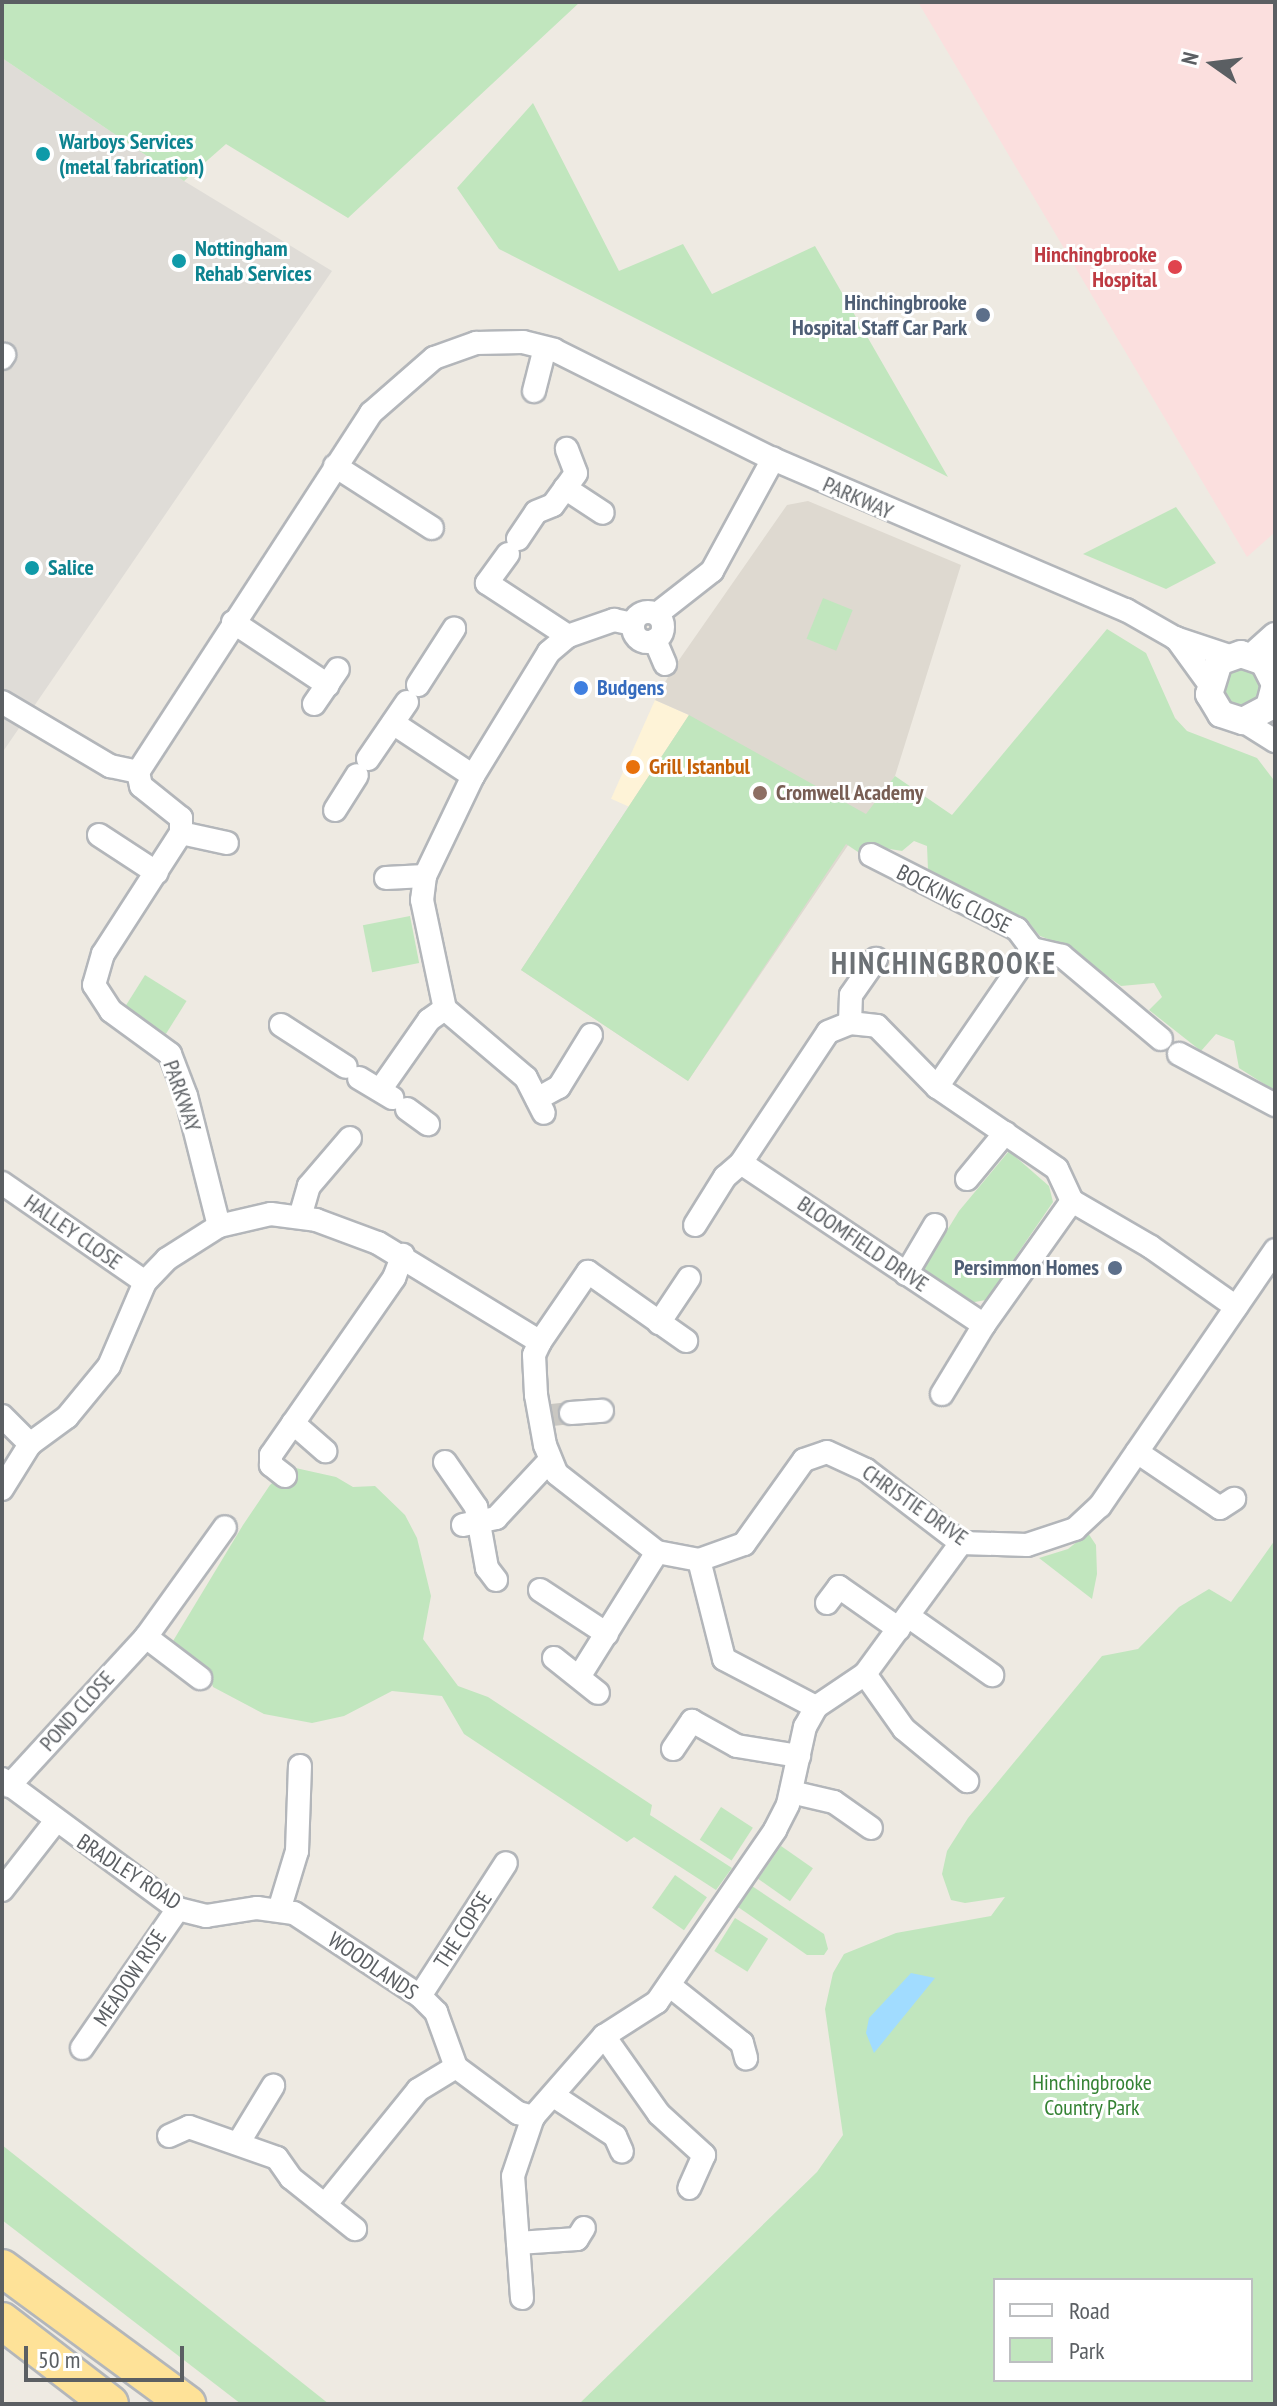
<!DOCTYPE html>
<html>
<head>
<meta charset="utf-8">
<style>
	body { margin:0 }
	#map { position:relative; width:1277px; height:2406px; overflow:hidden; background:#eeeae2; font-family:"PT Sans Narrow",sans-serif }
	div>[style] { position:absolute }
	.commercial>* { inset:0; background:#fef3d7; transform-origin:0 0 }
	.industrial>* { inset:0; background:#dfdcd7 }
	.education>* { inset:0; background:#ded9d0 }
	.medical>* { inset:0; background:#fbdfde }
	.green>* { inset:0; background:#c1e6be; transform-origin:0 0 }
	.round { border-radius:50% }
	.water>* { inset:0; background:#a1dcff }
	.minor-tunnel>* { height:22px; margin-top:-11px; transform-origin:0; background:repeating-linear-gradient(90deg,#c9c7c2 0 22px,transparent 0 33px) }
	.roads { filter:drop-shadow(2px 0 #b3b6ba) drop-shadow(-2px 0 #b3b6ba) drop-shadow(0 2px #b3b6ba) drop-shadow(0 -2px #b3b6ba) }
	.minor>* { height:22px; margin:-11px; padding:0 11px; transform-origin:11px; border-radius:11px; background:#fff }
	.minor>.ring { margin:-11px; padding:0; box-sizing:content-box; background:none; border:22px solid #fff; border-radius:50% }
	.tertiary>* { height:26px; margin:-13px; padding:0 13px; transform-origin:13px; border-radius:13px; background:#fff }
	.trunk>* { height:36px; margin:-18px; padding:0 18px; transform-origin:18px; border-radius:18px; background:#fee298 }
	.dots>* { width:22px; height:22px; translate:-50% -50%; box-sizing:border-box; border:4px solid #fff; border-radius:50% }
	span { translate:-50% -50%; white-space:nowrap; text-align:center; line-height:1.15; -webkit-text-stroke:6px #fff; paint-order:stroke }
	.culture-label { font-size:22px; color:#0d838f; font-weight:700 }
	.left { translate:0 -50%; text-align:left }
	.health-label { font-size:22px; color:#be3a42; font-weight:700 }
	.right { translate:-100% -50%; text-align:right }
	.service-label { font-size:22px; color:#4e5e75; font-weight:700 }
	.street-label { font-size:22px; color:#5b5f63 }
	.shop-label { font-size:22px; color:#366cbe; font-weight:700 }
	.food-label { font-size:22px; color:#c56008; font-weight:700 }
	.education-label { font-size:22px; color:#785e54; font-weight:700 }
	.park-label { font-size:22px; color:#348233 }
	.district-label { font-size:30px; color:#6c7175; font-weight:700; letter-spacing:2px }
	.frame { position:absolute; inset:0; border:4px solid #5b5f63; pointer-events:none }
	.legend { position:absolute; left:993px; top:2278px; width:260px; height:104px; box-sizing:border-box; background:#fff; border:2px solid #bdbfc1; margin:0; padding:10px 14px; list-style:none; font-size:24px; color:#5b5f63 }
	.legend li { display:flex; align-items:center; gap:16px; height:40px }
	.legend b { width:40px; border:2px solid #bdbfc1 }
	.north { position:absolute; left:1173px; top:24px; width:80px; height:80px; -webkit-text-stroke:6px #fff; paint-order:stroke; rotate:284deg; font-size:22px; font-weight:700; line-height:32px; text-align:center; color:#5b5f63 }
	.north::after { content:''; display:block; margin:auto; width:28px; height:36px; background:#5b5f63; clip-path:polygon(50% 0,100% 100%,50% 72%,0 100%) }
	.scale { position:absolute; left:24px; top:2346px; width:160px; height:36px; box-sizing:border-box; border:4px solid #5b5f63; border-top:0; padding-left:10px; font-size:24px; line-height:28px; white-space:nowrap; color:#5b5f63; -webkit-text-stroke:6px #fff; paint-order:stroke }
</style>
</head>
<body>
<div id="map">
	<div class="commercial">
		<div style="left:655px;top:700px;width:37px;height:108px;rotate:24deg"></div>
	</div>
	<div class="industrial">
		<div style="clip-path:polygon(2px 58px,184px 181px,332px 271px,2px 753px)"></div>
	</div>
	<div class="education">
		<div style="clip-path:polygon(808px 501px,961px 565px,895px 776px,688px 1081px,521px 970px,689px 715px,655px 700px,672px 670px,787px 505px)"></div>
	</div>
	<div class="medical">
		<div style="clip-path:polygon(918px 2px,1275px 2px,1275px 532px,1247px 557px)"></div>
	</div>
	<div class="green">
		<div style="clip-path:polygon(2px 2px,580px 2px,348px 218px,226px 144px,184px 181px,2px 58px)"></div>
		<div style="clip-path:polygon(533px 103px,619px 271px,683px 244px,712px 294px,815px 246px,948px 477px,499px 249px,457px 188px)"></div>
		<div style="clip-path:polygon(1176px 507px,1216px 563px,1166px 589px,1083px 554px)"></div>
		<div style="left:823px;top:598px;width:32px;height:44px;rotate:22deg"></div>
		<div style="clip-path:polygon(1107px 629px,1146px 653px,1175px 718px,1187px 731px,1257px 758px,1273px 779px,1275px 1091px,1239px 1068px,1234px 1041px,1216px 1034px,1201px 1051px,1149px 1010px,1162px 997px,1154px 983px,1121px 986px,1064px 945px,1040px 936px,1025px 918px,942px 881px,928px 870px,927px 846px,914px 841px,902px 851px,872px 846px,864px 856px,846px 844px,688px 1081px,521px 970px,689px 715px,866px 814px,895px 776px,952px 815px)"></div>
		<div class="round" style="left:1221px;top:668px;width:40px;height:40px"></div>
		<div style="left:410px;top:916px;width:48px;height:48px;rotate:79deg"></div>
		<div style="left:145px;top:975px;width:49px;height:39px;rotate:32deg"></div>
		<div style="clip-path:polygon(1009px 1151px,1049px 1186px,1053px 1202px,986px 1300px,969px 1303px,922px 1271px,959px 1211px)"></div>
		<div style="clip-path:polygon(291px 1467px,336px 1477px,353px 1487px,375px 1486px,405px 1515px,417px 1538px,431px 1596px,423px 1639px,458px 1686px,488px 1697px,652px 1805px,650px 1815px,732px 1868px,716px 1890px,634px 1837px,627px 1842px,464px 1734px,442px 1696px,392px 1691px,344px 1716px,312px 1723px,264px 1714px,213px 1687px,208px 1671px,173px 1641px,243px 1525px,270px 1485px)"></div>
		<div style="clip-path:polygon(1088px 1533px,1096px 1545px,1097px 1574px,1092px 1599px,1039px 1558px,1068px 1549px)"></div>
		<div style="clip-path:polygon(evenodd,1275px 1540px,1275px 2404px,579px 2404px,817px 2172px,843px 2135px,825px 2009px,833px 1973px,844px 1954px,896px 1933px,991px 1916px,1005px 1897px,965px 1903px,951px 1900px,942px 1874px,947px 1851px,968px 1818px,1102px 1656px,1138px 1649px,1179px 1607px,1209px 1589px,1231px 1602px,1275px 1540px,995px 2280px,1251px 2280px,1251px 2380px,995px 2380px,995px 2280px)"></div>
		<div style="left:721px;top:1807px;width:38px;height:39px;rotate:33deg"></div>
		<div style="left:781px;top:1846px;width:39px;height:40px;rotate:35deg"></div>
		<div style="left:675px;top:1875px;width:39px;height:40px;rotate:35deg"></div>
		<div style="clip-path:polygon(752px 1886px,824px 1934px,828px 1949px,824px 1955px,807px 1955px,738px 1907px)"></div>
		<div style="left:735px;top:1918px;width:39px;height:39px;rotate:32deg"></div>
		<div style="clip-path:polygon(2px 2145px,329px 2404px,241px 2404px,2px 2220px)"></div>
	</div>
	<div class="water">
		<div style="clip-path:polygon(911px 1973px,935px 1978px,874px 2053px,866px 2033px,869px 2018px)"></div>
	</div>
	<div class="minor-tunnel">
		<div style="left:552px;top:1415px;width:19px;rotate:-6deg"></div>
	</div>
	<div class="roads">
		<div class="minor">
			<div style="left:2px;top:358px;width:4px;rotate:-56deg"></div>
			<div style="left:534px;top:391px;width:44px;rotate:-75.7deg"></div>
			<div style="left:335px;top:466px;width:115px;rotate:32.6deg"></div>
			<div style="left:565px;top:488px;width:45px;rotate:33.3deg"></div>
			<div style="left:518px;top:539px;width:32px;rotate:-56deg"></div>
			<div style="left:536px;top:512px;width:18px;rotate:-22deg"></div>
			<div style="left:553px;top:505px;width:39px;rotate:-54deg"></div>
			<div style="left:576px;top:473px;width:26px;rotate:-111deg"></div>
			<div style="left:508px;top:554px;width:36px;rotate:126deg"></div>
			<div style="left:487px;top:583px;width:97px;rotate:33.2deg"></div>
			<div class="ring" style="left:633px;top:612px;width:8px;height:8px"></div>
			<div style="left:657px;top:614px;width:70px;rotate:-38deg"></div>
			<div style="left:712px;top:571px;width:128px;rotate:-61.4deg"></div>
			<div style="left:233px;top:622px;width:114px;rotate:33.6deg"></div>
			<div style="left:1176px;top:638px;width:54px;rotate:54deg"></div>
			<div style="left:655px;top:640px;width:26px;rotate:67deg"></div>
			<div style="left:418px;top:685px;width:67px;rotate:-57.3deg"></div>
			<div style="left:2px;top:702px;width:126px;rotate:30.7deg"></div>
			<div style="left:110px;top:766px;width:29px;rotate:12deg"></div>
			<div style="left:314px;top:704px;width:42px;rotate:-55.6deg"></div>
			<div style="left:1243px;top:721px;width:38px;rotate:32deg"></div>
			<div style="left:393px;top:723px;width:96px;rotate:33.5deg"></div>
			<div style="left:368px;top:759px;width:69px;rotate:-55.6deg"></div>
			<div style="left:335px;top:810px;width:41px;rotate:-57.8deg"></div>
			<div style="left:181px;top:833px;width:47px;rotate:12.3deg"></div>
			<div style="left:99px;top:835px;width:69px;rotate:33.2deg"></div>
			<div style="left:871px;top:855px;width:164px;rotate:26.9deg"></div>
			<div style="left:1017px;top:929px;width:25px;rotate:53deg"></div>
			<div style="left:1032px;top:949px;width:31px;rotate:13deg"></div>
			<div style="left:1062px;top:956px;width:129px;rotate:40deg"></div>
			<div style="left:425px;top:876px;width:111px;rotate:-64.4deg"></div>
			<div style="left:473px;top:776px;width:145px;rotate:-58.5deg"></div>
			<div style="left:549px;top:652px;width:25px;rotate:-40deg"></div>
			<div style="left:568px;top:636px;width:49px;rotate:-19.2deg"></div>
			<div style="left:614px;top:620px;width:19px;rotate:12deg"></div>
			<div style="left:386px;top:878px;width:39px;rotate:-3deg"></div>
			<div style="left:425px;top:876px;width:24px;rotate:97deg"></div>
			<div style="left:422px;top:900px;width:111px;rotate:78.1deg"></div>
			<div style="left:445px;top:1009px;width:106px;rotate:40.4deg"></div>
			<div style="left:526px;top:1078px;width:39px;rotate:63deg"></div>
			<div style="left:850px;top:1023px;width:28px;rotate:-88deg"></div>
			<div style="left:851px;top:995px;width:44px;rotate:-55.2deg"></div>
			<div style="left:281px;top:1025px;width:77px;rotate:32.9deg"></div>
			<div style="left:1179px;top:1054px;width:109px;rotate:28deg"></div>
			<div style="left:359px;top:1078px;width:39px;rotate:31deg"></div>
			<div style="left:937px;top:1087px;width:168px;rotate:-55.5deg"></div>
			<div style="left:380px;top:1090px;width:85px;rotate:-55deg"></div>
			<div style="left:429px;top:1020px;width:19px;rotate:-35deg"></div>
			<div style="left:537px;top:1099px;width:25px;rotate:-29deg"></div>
			<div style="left:559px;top:1087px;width:61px;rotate:-58.4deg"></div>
			<div style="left:407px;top:1109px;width:26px;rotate:36deg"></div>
			<div style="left:967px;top:1179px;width:60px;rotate:-50.4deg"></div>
			<div style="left:2px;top:1183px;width:174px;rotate:34.7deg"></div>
			<div style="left:1072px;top:1201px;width:152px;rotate:125.4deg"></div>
			<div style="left:984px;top:1325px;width:292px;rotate:-146.3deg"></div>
			<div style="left:741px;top:1163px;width:157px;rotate:-56.4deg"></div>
			<div style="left:828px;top:1032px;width:24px;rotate:-22deg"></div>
			<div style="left:850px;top:1023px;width:27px;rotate:6deg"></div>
			<div style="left:877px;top:1026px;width:86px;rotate:45.5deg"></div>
			<div style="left:937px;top:1087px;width:145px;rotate:34.3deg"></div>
			<div style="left:1057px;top:1169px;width:35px;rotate:65deg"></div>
			<div style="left:1072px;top:1201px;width:91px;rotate:30.2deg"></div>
			<div style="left:1151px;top:1247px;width:104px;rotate:35.2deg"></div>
			<div style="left:300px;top:1217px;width:32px;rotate:-74deg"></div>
			<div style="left:309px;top:1186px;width:63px;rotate:-49.5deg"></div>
			<div style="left:695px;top:1225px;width:57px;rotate:-58deg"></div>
			<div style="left:725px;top:1177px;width:21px;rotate:-41deg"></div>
			<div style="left:219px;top:1226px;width:134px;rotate:-104.2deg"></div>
			<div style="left:186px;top:1096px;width:45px;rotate:-110.9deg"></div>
			<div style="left:170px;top:1054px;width:73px;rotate:-143.9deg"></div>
			<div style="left:111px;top:1011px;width:31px;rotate:-123deg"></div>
			<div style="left:94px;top:985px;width:32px;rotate:-74deg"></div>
			<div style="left:103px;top:954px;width:144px;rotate:-57.2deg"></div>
			<div style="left:181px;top:833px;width:15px;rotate:-90deg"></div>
			<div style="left:181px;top:818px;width:51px;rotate:-141.3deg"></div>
			<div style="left:141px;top:786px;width:14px;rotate:-102deg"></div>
			<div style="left:138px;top:772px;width:428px;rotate:-57deg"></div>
			<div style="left:371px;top:413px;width:84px;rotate:-41.1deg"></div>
			<div style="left:434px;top:358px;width:45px;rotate:-19.7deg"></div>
			<div style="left:476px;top:343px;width:47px;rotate:-1.2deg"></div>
			<div style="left:523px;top:342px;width:32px;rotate:14deg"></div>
			<div style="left:554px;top:350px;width:245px;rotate:26.5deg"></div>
			<div style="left:773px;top:459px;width:384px;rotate:23.2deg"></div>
			<div style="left:1126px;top:610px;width:56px;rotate:29.7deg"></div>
			<div style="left:1175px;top:638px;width:57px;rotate:18.4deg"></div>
			<div style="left:906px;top:1274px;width:57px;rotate:-59.4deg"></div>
			<div style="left:659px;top:1323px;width:54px;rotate:-56.3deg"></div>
			<div style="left:540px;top:1342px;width:85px;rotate:-55.6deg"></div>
			<div style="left:588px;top:1272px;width:120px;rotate:35.1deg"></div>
			<div style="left:942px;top:1394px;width:81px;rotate:-58.7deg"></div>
			<div style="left:571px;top:1413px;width:31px;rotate:-4deg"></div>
			<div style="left:2px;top:1416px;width:40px;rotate:45deg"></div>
			<div style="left:293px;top:1423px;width:43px;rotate:41.2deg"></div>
			<div style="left:1137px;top:1452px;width:100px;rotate:34deg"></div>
			<div style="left:1220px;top:1508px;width:17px;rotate:-33deg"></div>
			<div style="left:445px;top:1462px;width:55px;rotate:55.4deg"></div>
			<div style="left:476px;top:1507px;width:62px;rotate:79.8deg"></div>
			<div style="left:487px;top:1568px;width:15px;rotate:53deg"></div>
			<div style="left:285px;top:1476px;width:18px;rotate:-142deg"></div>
			<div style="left:271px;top:1465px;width:10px;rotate:-90deg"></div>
			<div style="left:271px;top:1455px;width:216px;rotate:-55.2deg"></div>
			<div style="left:394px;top:1278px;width:25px;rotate:-69deg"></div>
			<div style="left:2px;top:1489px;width:53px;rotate:-58.1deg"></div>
			<div style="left:30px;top:1444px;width:46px;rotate:-36.1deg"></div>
			<div style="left:67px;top:1417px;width:66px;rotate:-50.5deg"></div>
			<div style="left:109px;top:1366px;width:91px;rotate:-66.8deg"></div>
			<div style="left:145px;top:1282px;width:32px;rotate:-46deg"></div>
			<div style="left:167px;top:1259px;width:62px;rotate:-32.4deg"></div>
			<div style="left:219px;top:1226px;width:53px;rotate:-13deg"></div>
			<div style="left:271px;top:1214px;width:45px;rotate:7.6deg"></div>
			<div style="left:316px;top:1220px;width:66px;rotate:20.4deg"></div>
			<div style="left:378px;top:1243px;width:190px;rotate:31.4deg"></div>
			<div style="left:540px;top:1342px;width:14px;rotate:115deg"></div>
			<div style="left:534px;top:1355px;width:40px;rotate:87.1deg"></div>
			<div style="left:536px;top:1395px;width:51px;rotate:79.8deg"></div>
			<div style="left:545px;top:1445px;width:31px;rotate:68deg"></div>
			<div style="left:557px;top:1474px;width:127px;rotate:38deg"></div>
			<div style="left:657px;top:1552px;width:43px;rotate:10.8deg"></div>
			<div style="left:699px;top:1560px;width:48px;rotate:-19.6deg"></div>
			<div style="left:744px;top:1544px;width:103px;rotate:-54.5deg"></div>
			<div style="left:804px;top:1460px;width:24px;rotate:-19deg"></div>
			<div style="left:827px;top:1452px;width:43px;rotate:24.8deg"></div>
			<div style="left:866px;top:1470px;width:120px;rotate:37.5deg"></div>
			<div style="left:961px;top:1543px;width:66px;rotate:1.7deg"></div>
			<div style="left:1027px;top:1545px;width:51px;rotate:-18.4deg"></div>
			<div style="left:1075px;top:1529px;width:34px;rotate:-43deg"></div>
			<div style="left:1100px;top:1506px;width:310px;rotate:-55.6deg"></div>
			<div style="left:463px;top:1525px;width:34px;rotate:-12deg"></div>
			<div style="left:496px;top:1518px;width:79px;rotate:-47deg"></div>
			<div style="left:699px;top:1560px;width:102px;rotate:75.8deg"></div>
			<div style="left:724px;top:1659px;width:104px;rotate:27.6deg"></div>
			<div style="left:540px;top:1590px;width:80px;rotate:33.3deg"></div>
			<div style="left:827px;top:1603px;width:20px;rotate:-53deg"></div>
			<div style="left:839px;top:1587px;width:73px;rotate:35deg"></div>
			<div style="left:908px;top:1616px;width:103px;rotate:35.1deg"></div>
			<div style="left:146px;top:1637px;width:68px;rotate:37.2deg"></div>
			<div style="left:554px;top:1658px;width:56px;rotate:38.5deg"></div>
			<div style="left:865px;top:1674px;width:67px;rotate:54.7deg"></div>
			<div style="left:904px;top:1729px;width:82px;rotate:39.5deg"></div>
			<div style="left:579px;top:1677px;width:147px;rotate:-58deg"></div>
			<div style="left:673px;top:1749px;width:34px;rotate:-56deg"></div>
			<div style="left:692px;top:1721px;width:51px;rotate:29.1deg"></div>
			<div style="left:737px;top:1746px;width:63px;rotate:9.2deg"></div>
			<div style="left:2px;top:1779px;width:219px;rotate:36.5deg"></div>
			<div style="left:178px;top:1909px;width:29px;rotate:14deg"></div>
			<div style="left:206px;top:1916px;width:52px;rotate:-8.9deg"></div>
			<div style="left:257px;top:1908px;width:37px;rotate:8deg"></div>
			<div style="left:294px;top:1913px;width:151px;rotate:33.4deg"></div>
			<div style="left:420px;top:1996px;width:23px;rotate:45deg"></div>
			<div style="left:436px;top:2012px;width:59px;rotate:70deg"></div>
			<div style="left:456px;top:2067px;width:77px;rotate:36.6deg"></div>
			<div style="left:518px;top:2113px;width:16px;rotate:15deg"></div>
			<div style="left:9px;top:1786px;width:202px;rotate:-47.4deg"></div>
			<div style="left:146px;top:1637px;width:135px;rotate:-54.3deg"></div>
			<div style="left:791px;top:1792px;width:44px;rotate:13.1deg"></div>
			<div style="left:834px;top:1802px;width:45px;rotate:35.1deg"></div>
			<div style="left:2px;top:1890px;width:86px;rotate:-52.1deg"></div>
			<div style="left:280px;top:1907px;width:59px;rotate:-73.1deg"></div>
			<div style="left:297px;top:1851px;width:85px;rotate:-88deg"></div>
			<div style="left:669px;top:1985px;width:93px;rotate:38.5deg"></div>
			<div style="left:742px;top:2043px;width:16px;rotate:75deg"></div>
			<div style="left:420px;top:1996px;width:158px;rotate:-57.1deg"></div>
			<div style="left:604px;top:2036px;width:95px;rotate:54.8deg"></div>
			<div style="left:659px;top:2114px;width:61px;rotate:42.3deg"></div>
			<div style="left:704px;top:2155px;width:36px;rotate:114deg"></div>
			<div style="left:82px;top:2048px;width:169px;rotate:-55.4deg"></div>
			<div style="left:554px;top:2096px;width:73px;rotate:33.3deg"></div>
			<div style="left:615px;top:2136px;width:17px;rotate:66deg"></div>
			<div style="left:533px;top:2117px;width:108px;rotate:-48.8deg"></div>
			<div style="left:604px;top:2036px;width:63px;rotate:-32.7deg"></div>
			<div style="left:657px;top:2002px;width:209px;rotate:-55.5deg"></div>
			<div style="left:775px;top:1830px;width:29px;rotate:-63deg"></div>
			<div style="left:788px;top:1804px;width:79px;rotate:-77.6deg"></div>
			<div style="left:805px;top:1727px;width:23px;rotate:-61deg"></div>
			<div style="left:816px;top:1707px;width:59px;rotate:-34deg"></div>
			<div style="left:865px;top:1674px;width:162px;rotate:-53.8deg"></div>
			<div style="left:169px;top:2136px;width:22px;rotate:-24deg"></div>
			<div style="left:189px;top:2127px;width:93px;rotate:19.4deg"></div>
			<div style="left:277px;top:2158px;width:24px;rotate:55deg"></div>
			<div style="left:291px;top:2178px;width:82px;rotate:38.6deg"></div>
			<div style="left:239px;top:2142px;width:66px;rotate:-58.7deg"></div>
			<div style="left:325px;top:2205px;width:148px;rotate:-51deg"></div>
			<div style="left:418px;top:2090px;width:44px;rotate:-31.2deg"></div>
			<div style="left:518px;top:2243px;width:59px;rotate:-3.9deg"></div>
			<div style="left:577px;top:2239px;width:13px;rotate:-58deg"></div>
			<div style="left:522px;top:2298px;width:122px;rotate:-94.2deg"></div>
			<div style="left:513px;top:2176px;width:62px;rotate:-71.3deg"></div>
		</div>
		<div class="tertiary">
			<div style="left:1253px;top:656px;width:30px;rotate:-42deg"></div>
			<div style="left:1275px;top:684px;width:25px;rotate:-117deg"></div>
			<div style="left:1264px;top:662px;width:24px;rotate:-161deg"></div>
			<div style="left:1241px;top:654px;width:23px;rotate:160deg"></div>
			<div style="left:1219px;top:662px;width:34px;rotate:107deg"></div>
			<div style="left:1209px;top:694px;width:23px;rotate:59deg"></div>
			<div style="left:1221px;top:714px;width:23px;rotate:18deg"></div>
			<div style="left:1243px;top:721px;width:30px;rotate:-28deg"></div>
			<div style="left:1269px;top:707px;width:23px;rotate:-75deg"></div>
		</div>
		<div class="trunk">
			<div style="left:2px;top:2268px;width:230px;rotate:36.3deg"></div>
			<div style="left:2px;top:2321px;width:136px;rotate:37.5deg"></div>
		</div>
	</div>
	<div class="dots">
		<div style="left:43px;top:154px;background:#0f9aa8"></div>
		<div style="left:179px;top:261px;background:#0f9aa8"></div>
		<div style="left:1175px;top:267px;background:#e0444e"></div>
		<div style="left:983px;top:315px;background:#5c6f8a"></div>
		<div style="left:32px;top:568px;background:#0f9aa8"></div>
		<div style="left:581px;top:688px;background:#3f7fe0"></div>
		<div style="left:633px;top:767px;background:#e8710a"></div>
		<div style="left:760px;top:793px;background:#8d6e63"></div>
		<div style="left:1115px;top:1268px;background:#5c6f8a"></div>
	</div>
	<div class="culture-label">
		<span class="left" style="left:59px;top:154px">Warboys Services<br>(metal fabrication)</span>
		<span class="left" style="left:195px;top:261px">Nottingham<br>Rehab Services</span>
		<span class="left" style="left:48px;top:568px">Salice</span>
	</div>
	<div class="health-label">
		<span class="right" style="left:1157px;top:267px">Hinchingbrooke<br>Hospital</span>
	</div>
	<div class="service-label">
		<span class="right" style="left:967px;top:315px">Hinchingbrooke<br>Hospital Staff Car Park</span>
		<span class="right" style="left:1099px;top:1268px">Persimmon Homes</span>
	</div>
	<div class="street-label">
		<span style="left:858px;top:498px;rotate:24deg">PARKWAY</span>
		<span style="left:954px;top:899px;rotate:27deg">BOCKING CLOSE</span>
		<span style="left:182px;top:1096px;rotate:71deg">PARKWAY</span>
		<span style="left:73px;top:1232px;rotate:35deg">HALLEY CLOSE</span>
		<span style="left:863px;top:1244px;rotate:34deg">BLOOMFIELD DRIVE</span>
		<span style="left:915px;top:1505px;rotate:35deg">CHRISTIE DRIVE</span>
		<span style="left:77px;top:1711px;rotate:-48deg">POND CLOSE</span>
		<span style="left:129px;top:1872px;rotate:33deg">BRADLEY ROAD</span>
		<span style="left:463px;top:1930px;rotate:-57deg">THE COPSE</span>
		<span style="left:373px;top:1966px;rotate:34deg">WOODLANDS</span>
		<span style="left:130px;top:1978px;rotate:-56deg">MEADOW RISE</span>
	</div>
	<div class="shop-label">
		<span class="left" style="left:597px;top:688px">Budgens</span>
	</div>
	<div class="food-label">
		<span class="left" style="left:649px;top:767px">Grill Istanbul</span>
	</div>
	<div class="education-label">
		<span class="left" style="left:776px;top:793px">Cromwell Academy</span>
	</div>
	<div class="park-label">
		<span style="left:1092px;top:2095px">Hinchingbrooke<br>Country Park</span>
	</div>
	<div class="district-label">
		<span style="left:944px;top:963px">HINCHINGBROOKE</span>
	</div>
	<div class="frame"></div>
	<ul class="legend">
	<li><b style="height:10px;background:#fff"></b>Road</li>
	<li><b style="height:22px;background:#c1e6be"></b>Park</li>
	</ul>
	<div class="north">N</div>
	<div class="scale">50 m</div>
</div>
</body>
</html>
